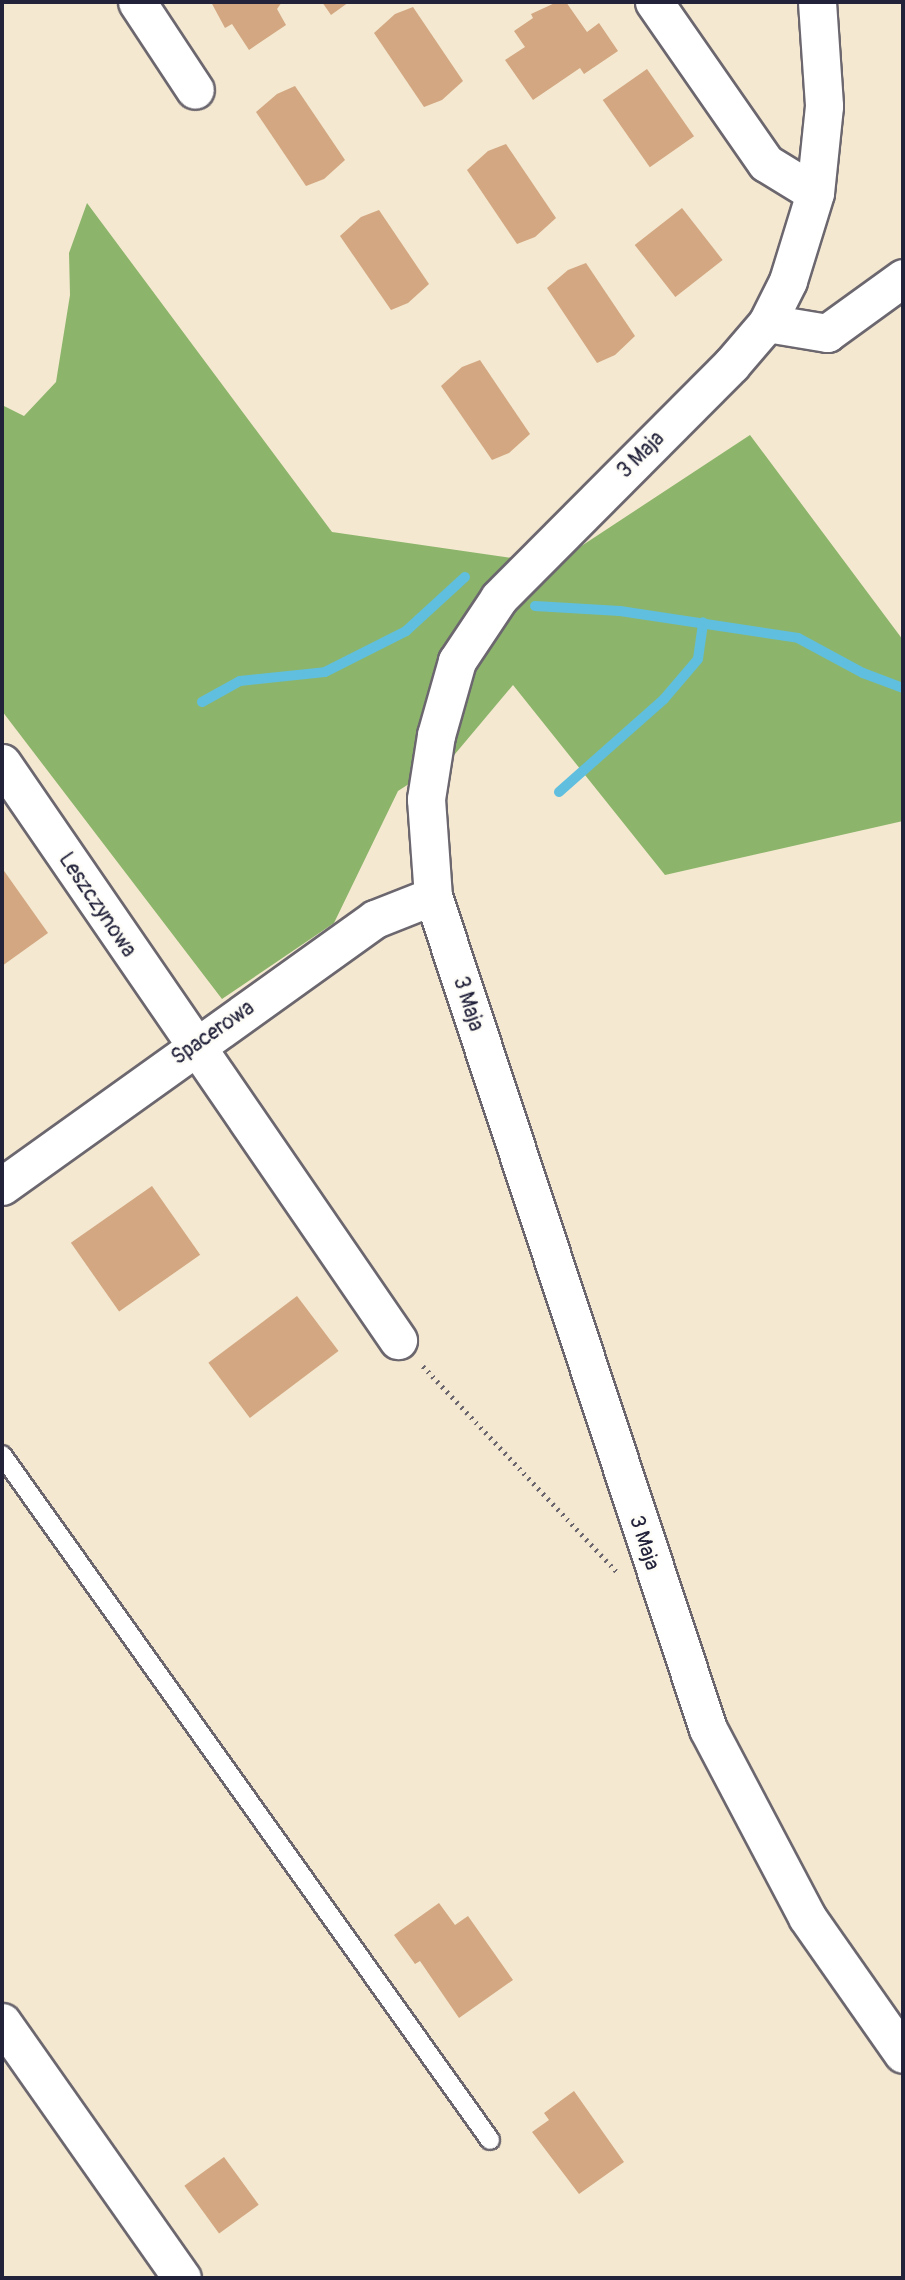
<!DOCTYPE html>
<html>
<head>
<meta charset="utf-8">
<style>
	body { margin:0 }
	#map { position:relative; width:905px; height:2280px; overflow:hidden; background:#f4e8d0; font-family:Pangolin,sans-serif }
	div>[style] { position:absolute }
	.forest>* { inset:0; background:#8cb56b }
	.stream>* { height:10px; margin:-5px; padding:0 5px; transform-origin:5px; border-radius:5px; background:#60bfdf }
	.building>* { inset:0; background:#d2a781; transform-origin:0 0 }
	.path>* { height:4.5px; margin-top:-2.25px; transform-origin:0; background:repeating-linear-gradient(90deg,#6c676f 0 2px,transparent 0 7px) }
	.roads { filter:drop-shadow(2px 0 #6c676f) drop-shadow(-2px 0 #6c676f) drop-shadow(0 2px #6c676f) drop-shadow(0 -2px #6c676f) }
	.service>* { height:18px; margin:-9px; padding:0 9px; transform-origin:9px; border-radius:9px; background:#fff }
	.minor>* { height:37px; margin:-18.5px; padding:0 18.5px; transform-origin:18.5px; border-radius:18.5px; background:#fff }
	span { translate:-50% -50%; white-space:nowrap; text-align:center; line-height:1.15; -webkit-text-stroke:5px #fdfcf7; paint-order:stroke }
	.street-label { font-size:21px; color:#22223b }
	.frame { position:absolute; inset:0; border:4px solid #22223b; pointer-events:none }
</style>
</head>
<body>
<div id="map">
	<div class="forest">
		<div style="clip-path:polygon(87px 203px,332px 532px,554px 564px,750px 435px,903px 640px,903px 821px,665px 875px,513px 685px,455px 754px,398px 791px,334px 923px,222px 999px,2px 711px,2px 405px,24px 416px,56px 382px,70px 295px,69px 253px)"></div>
	</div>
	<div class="stream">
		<div style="left:535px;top:606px;width:85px;rotate:3.4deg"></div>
		<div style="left:620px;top:611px;width:180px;rotate:8.6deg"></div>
		<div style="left:798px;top:638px;width:74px;rotate:28.3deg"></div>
		<div style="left:863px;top:673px;width:43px;rotate:20.6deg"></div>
		<div style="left:202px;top:702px;width:43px;rotate:-28.9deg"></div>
		<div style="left:240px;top:681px;width:85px;rotate:-6deg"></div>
		<div style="left:325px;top:672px;width:91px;rotate:-26.8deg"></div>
		<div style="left:406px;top:631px;width:80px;rotate:-42.5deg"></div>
		<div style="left:559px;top:792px;width:140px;rotate:-41.5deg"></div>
		<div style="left:664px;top:699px;width:52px;rotate:-49.6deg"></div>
		<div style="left:698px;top:659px;width:37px;rotate:-82deg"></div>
	</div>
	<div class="building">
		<div style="clip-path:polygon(211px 2px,282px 2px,277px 9px,286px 25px,249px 50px,232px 24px,225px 28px)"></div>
		<div style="clip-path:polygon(322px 2px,349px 2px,331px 15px)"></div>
		<div style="clip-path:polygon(557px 2px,566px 2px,587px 32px,599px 23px,618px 51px,584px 74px,580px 68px,533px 100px,505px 60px,525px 47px,514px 31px,533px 18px,531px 14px)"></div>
		<div style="clip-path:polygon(413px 7px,463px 81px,442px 100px,424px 107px,374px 33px,395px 14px)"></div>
		<div style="left:647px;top:69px;width:82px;height:54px;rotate:55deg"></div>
		<div style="clip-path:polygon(295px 86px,345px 160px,324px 179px,306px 186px,256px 112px,277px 94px)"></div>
		<div style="clip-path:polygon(506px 144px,556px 218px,535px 237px,517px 244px,467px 170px,488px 151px)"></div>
		<div style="left:682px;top:208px;width:66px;height:60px;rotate:52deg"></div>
		<div style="clip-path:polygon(379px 210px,429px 284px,408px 303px,391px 310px,340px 236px,361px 217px)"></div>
		<div style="clip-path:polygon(586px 263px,635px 336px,615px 355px,597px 363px,547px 288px,568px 270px)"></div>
		<div style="clip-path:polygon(480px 360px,530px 434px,509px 453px,492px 460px,441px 386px,462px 367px)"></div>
		<div style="clip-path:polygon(2px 868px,48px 933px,2px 966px)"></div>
		<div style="left:152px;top:1186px;width:84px;height:99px;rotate:55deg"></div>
		<div style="left:297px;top:1296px;width:69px;height:111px;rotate:53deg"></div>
		<div style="clip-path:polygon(439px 1903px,455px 1925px,468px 1916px,513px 1980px,459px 2018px,420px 1961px,415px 1964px,394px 1935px)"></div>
		<div style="clip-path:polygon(574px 2091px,624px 2162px,579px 2194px,532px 2132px,549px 2120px,544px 2113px)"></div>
		<div style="left:224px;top:2157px;width:59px;height:49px;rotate:54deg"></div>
	</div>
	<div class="path">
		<div style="left:423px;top:1366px;width:282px;rotate:46.7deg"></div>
	</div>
	<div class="roads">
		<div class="service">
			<div style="left:2px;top:1455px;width:841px;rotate:54.53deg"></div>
		</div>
		<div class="minor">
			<div style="left:137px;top:2px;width:105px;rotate:56.6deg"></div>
			<div style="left:654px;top:2px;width:196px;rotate:55.2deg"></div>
			<div style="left:766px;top:163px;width:57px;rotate:31.5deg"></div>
			<div style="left:817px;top:2px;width:104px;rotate:86.1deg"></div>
			<div style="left:824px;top:106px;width:87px;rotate:95.9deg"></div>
			<div style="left:815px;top:193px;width:92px;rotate:107.1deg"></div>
			<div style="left:788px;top:281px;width:47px;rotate:116.6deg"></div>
			<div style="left:767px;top:323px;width:55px;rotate:130.6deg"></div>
			<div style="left:731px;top:365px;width:329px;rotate:134.9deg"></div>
			<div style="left:499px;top:598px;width:76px;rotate:123.7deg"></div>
			<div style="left:457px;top:661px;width:77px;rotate:105.8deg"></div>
			<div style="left:436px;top:735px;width:65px;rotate:98.9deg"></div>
			<div style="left:426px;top:799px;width:97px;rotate:85.9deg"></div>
			<div style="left:433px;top:896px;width:877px;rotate:71.73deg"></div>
			<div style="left:708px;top:1729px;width:212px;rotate:62.2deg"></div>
			<div style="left:807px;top:1917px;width:167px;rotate:55deg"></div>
			<div style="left:767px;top:323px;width:61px;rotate:9.5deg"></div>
			<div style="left:827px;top:333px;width:94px;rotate:-35.9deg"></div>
			<div style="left:2px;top:763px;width:700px;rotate:55.54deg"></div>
			<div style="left:2px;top:1186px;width:459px;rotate:-35.6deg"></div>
			<div style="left:375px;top:919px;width:62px;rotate:-21.6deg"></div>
			<div style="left:2px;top:2022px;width:313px;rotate:54.9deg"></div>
		</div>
	</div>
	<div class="street-label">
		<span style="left:641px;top:455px;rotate:-45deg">3 Maja</span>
		<span style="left:97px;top:905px;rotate:56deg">Leszczynowa</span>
		<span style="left:468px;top:1004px;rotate:72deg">3 Maja</span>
		<span style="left:213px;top:1033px;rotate:-35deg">Spacerowa</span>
		<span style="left:644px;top:1543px;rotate:72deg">3 Maja</span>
	</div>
	<div class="frame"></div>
</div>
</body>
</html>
